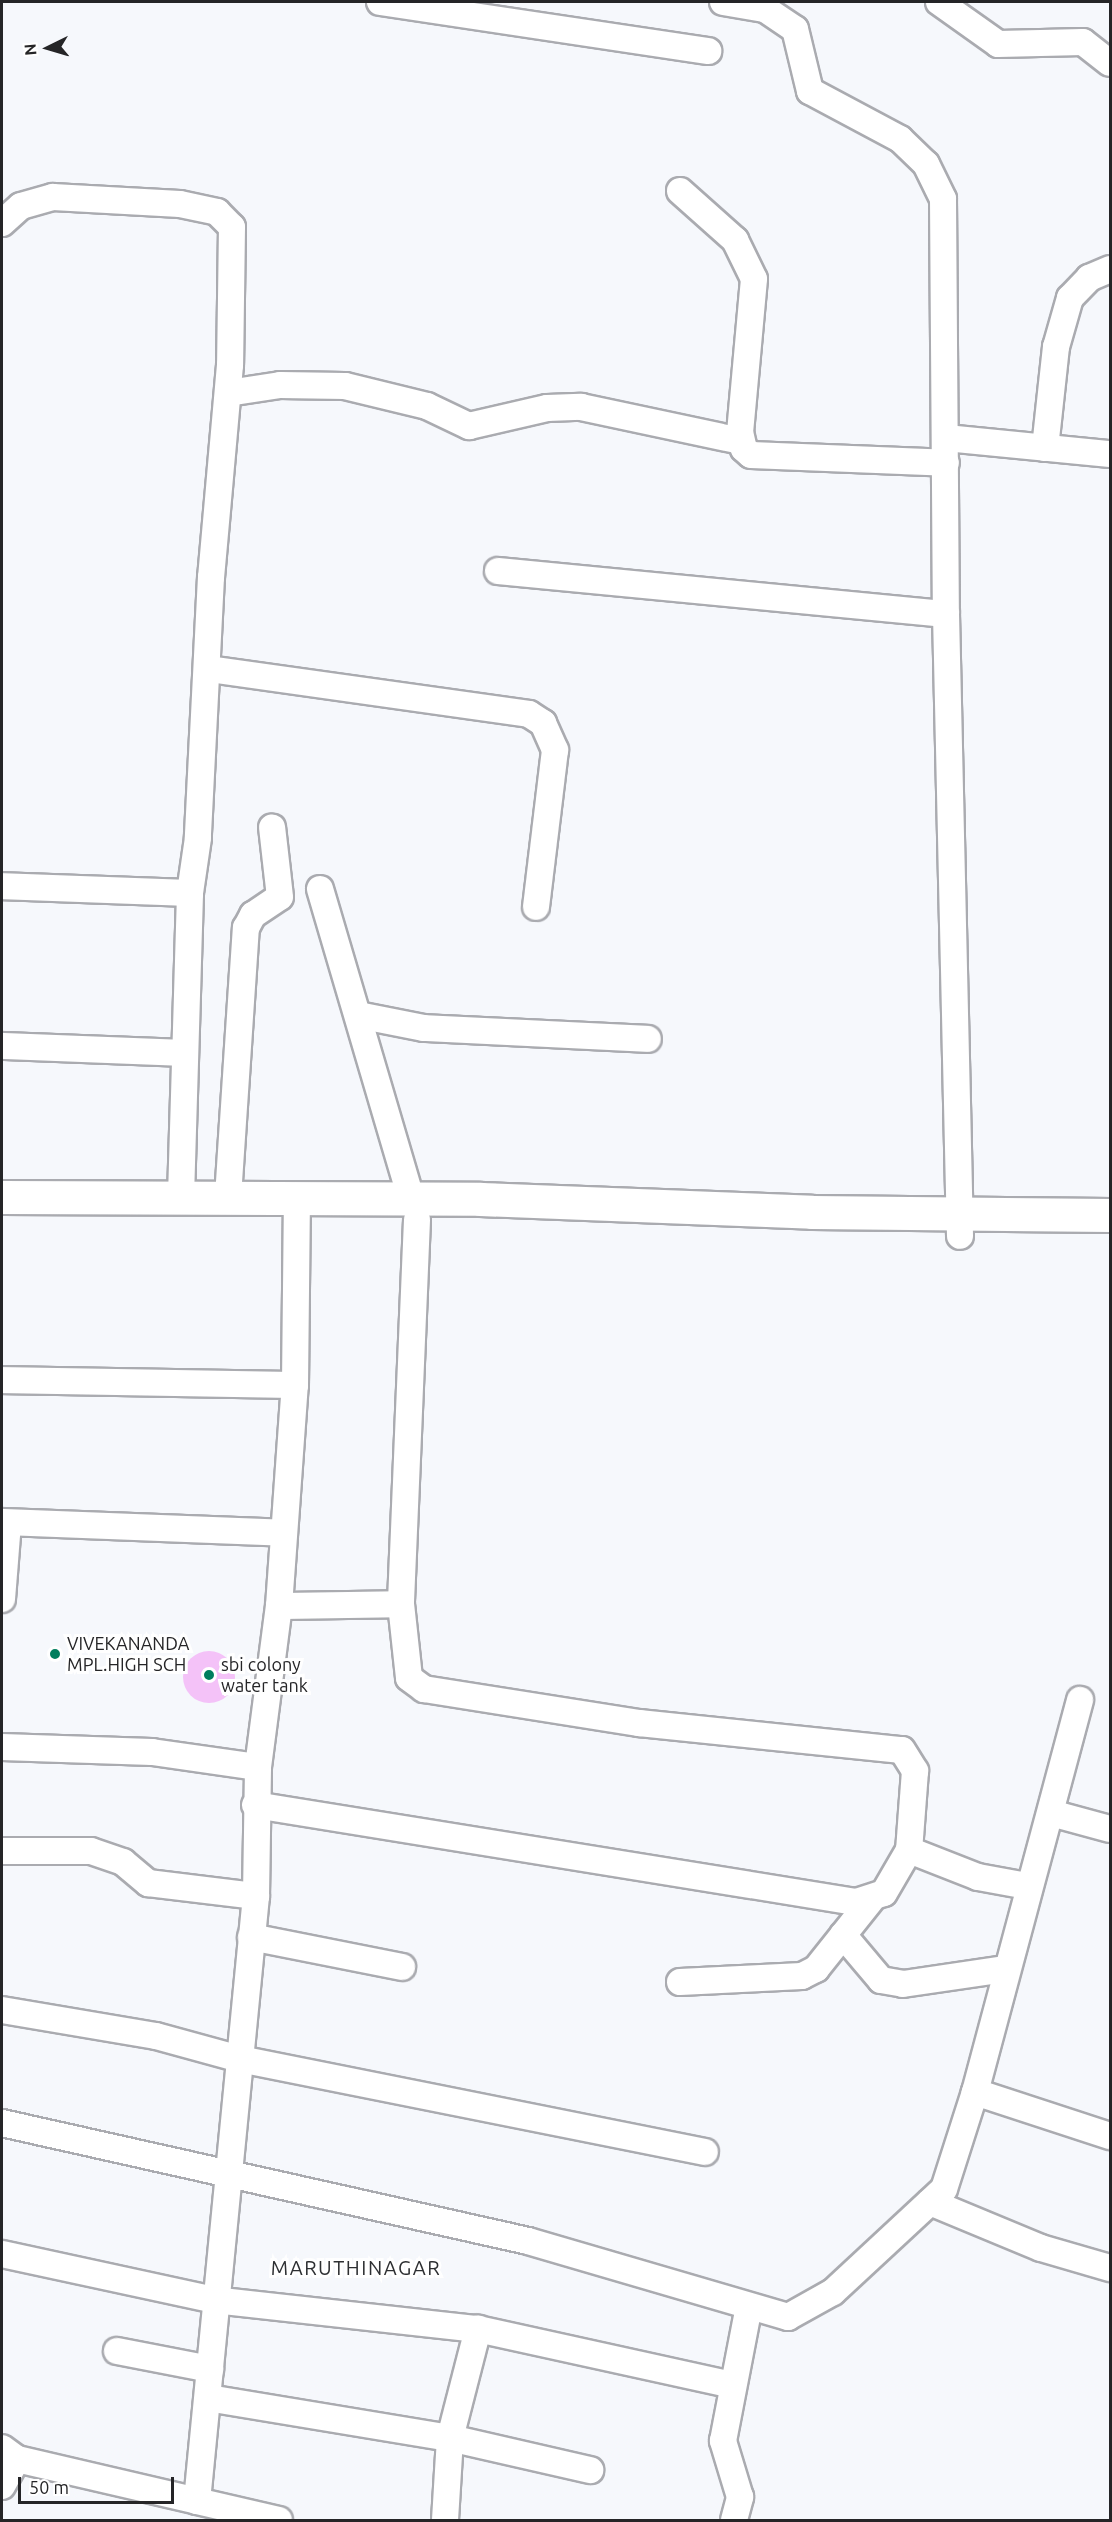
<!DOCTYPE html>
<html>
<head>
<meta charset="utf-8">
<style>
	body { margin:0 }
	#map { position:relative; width:1112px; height:2522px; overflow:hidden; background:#f6f8fc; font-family:Ubuntu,sans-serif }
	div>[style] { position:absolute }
	.building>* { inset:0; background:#f4c2f8 }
	.round { border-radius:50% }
	.roads { filter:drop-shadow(2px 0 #aaabb0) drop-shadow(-2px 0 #aaabb0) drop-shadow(0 2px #aaabb0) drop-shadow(0 -2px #aaabb0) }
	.minor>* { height:26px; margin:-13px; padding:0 13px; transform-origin:13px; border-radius:13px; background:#fff }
	.major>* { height:33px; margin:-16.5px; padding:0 16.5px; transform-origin:16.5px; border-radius:16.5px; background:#fff }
	.dots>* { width:16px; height:16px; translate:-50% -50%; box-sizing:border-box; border:3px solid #fff; border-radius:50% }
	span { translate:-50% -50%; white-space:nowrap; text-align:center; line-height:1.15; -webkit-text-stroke:6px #fff; paint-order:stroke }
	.poi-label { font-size:18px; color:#252527 }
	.left { translate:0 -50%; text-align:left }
	.neighbourhood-label { font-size:20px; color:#2d2f32; letter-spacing:1.5px }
	.frame { position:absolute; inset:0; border:3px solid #252527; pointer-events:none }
	.north { position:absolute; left:18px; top:18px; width:60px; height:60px; -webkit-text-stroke:4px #fff; paint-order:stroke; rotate:265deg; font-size:16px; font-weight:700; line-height:24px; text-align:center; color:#252527 }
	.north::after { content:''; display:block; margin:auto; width:21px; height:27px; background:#252527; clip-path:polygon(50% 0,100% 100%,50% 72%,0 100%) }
	.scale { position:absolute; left:18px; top:2477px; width:156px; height:27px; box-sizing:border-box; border:3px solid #252527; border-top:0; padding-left:8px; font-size:18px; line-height:21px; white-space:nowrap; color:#252527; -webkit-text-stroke:4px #fff; paint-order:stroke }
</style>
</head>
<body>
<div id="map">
	<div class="building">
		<div class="round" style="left:183px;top:1651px;width:52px;height:52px"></div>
	</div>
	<div class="roads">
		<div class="minor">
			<div style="left:380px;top:2px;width:332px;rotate:8.5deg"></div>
			<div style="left:723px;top:2px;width:43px;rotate:9.5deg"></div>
			<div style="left:765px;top:9px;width:36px;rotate:34deg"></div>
			<div style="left:795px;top:29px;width:64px;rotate:76.4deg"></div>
			<div style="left:810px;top:91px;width:102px;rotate:28.1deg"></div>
			<div style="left:900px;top:139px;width:36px;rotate:44deg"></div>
			<div style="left:926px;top:164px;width:39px;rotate:64deg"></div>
			<div style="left:943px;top:199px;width:415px;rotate:89.6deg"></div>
			<div style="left:946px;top:614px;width:622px;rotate:88.71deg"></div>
			<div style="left:939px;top:2px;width:72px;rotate:35.4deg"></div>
			<div style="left:998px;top:44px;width:85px;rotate:-1.3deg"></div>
			<div style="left:1083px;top:42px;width:34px;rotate:38deg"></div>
			<div style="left:680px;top:191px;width:74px;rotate:41.7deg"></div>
			<div style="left:735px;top:240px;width:43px;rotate:64deg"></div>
			<div style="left:754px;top:279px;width:154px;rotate:95.2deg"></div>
			<div style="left:740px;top:432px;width:17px;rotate:77deg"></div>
			<div style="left:744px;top:449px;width:9px;rotate:41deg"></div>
			<div style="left:751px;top:455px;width:195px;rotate:2.3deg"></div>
			<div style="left:2px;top:223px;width:25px;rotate:-42deg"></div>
			<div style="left:21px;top:206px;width:33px;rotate:-16deg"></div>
			<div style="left:53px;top:197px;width:127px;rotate:3.2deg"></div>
			<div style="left:180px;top:204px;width:38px;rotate:12deg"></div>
			<div style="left:217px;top:212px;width:21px;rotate:45deg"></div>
			<div style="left:232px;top:227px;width:138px;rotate:90.8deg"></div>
			<div style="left:230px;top:365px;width:213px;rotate:95.1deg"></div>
			<div style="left:211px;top:577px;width:261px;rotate:92.9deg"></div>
			<div style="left:198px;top:838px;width:56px;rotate:98.3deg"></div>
			<div style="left:190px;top:893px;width:188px;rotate:-177.9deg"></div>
			<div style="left:228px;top:393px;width:53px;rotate:-8.7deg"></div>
			<div style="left:280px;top:385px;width:65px;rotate:0.9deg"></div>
			<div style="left:345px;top:386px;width:84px;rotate:13.7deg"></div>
			<div style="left:427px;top:406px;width:47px;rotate:25.5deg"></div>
			<div style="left:469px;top:426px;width:80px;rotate:-13deg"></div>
			<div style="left:547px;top:408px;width:34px;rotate:-2deg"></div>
			<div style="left:581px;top:407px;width:164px;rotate:12deg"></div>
			<div style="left:946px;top:438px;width:165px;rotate:5.6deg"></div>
			<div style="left:1045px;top:448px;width:102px;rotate:-83.8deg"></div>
			<div style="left:1056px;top:347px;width:51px;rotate:-74.1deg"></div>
			<div style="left:1070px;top:298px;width:28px;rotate:-46deg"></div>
			<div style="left:1089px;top:278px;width:23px;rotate:-23deg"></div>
			<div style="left:498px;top:571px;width:450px;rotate:5.5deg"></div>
			<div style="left:209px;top:669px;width:323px;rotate:8deg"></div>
			<div style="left:529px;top:714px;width:17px;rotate:33deg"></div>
			<div style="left:543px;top:723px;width:30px;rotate:66deg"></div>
			<div style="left:555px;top:750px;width:158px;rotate:96.9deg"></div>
			<div style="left:320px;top:889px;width:325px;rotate:73.6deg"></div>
			<div style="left:358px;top:1015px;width:67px;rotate:11.1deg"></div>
			<div style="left:424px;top:1028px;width:224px;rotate:2.8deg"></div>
			<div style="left:2px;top:1046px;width:183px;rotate:2.2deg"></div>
			<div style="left:181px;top:1197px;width:304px;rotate:-88.3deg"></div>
			<div style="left:228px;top:1197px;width:270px;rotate:-86.2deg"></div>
			<div style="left:246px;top:928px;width:15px;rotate:-62deg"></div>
			<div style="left:253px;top:915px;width:32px;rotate:-34deg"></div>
			<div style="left:280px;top:897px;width:70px;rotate:-96.5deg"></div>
			<div style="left:417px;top:1220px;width:384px;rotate:92.4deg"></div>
			<div style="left:401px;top:1604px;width:74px;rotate:83.8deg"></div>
			<div style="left:409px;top:1678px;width:19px;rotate:36deg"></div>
			<div style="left:424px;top:1689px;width:218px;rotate:9deg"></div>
			<div style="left:639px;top:1723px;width:264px;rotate:5.9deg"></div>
			<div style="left:902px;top:1750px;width:25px;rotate:58deg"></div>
			<div style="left:915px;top:1771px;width:79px;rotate:94.3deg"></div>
			<div style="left:2px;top:1380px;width:293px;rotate:1deg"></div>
			<div style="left:2px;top:1522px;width:282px;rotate:2.2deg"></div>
			<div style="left:2px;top:1599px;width:76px;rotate:-85.5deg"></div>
			<div style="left:279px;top:1606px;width:122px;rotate:-0.9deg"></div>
			<div style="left:2px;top:1747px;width:150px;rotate:1.9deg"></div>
			<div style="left:152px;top:1752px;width:107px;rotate:8.1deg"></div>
			<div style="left:255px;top:1805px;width:609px;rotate:9.17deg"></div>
			<div style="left:856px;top:1902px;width:29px;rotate:-18deg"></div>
			<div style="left:884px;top:1893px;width:50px;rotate:-59.8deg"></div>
			<div style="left:909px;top:1850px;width:74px;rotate:21.4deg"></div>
			<div style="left:978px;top:1877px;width:50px;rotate:10.4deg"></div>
			<div style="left:1051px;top:1813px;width:61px;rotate:15.2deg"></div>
			<div style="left:2px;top:1851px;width:89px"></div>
			<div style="left:91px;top:1851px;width:34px;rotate:19deg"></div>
			<div style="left:123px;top:1862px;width:33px;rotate:40deg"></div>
			<div style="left:148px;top:1883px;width:109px;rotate:6.9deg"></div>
			<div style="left:843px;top:1935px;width:59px;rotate:49.8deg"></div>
			<div style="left:881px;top:1980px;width:22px;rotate:10deg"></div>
			<div style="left:903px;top:1984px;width:104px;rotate:-8.3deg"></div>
			<div style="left:251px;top:1937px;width:154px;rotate:11.2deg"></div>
			<div style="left:680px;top:1982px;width:122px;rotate:-2.8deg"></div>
			<div style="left:802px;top:1976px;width:16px;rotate:-27deg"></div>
			<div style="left:816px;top:1969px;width:88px;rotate:-51.4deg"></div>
			<div style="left:2px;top:2010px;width:156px;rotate:9.6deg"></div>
			<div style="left:156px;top:2036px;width:87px;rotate:15.3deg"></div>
			<div style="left:240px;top:2059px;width:474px;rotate:11.3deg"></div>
			<div style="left:975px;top:2092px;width:142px;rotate:18.1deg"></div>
			<div style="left:2px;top:2123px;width:539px;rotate:12.64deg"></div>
			<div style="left:528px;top:2241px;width:271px;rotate:16.3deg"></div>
			<div style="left:788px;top:2317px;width:51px;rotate:-29.1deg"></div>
			<div style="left:833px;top:2292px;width:151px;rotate:-42.9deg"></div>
			<div style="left:944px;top:2189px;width:102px;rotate:-72.3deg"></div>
			<div style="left:975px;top:2092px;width:406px;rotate:-75deg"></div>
			<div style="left:930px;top:2202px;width:120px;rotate:22.5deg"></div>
			<div style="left:1041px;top:2248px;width:72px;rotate:16.2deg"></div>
			<div style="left:2px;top:2254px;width:217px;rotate:12.2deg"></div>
			<div style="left:214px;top:2300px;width:266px;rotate:6.3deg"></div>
			<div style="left:478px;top:2329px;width:261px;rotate:12.4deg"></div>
			<div style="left:117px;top:2351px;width:95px;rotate:11deg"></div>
			<div style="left:208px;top:2398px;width:245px;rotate:9.4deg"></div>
			<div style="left:450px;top:2438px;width:144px;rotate:12.9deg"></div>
			<div style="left:2px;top:2448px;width:19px;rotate:36deg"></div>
			<div style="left:17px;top:2459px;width:185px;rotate:13.1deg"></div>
			<div style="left:197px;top:2501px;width:608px;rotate:-84.43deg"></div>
			<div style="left:256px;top:1896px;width:129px;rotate:-89.1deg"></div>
			<div style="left:258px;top:1767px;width:162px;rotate:-82.6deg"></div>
			<div style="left:279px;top:1606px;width:222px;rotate:-85.9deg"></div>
			<div style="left:295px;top:1385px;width:187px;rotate:-89.4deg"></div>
			<div style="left:2px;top:2486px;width:31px;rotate:-61deg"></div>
			<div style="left:197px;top:2501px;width:84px;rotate:13deg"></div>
			<div style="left:445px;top:2520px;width:82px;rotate:-86.5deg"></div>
			<div style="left:450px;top:2438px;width:113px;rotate:-75.6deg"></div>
			<div style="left:734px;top:2520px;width:24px;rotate:-75deg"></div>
			<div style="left:740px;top:2497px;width:59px;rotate:-106.9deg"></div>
			<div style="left:723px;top:2441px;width:137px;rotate:-79.1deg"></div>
		</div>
		<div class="major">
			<div style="left:2px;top:1197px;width:478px;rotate:0.2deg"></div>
			<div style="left:480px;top:1199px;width:332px;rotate:2.2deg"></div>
			<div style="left:812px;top:1212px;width:298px;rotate:0.6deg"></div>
		</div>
	</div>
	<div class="dots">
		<div style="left:55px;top:1654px;background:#007e5e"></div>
		<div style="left:209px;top:1675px;background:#007e5e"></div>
	</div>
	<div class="poi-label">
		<span class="left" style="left:67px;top:1654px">VIVEKANANDA<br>MPL.HIGH SCH</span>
		<span class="left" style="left:221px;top:1675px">sbi colony<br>water tank</span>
	</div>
	<div class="neighbourhood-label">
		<span style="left:356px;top:2267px">MARUTHINAGAR</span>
	</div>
	<div class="frame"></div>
	<div class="north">N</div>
	<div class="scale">50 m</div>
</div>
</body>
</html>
